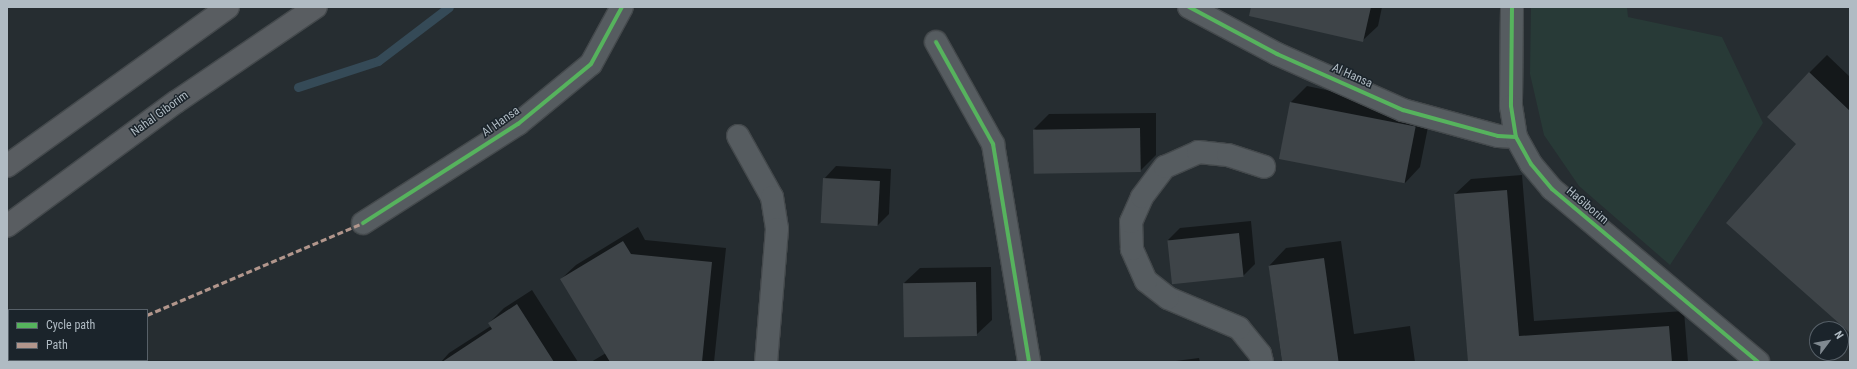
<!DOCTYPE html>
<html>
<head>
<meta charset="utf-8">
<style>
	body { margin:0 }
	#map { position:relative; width:1857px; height:369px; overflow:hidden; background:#262d31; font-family:"Roboto Condensed",sans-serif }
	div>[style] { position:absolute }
	.green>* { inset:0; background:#283a37 }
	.shadow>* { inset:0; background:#0007 }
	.stream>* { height:9px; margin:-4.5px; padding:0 4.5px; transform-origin:4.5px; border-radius:4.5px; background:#354a57 }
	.building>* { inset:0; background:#3e4448; transform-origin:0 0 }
	.roads { filter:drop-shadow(1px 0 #44494c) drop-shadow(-1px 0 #44494c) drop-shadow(0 1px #44494c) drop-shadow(0 -1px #44494c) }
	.minor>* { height:22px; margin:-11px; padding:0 11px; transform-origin:11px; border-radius:11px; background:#565c60 }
	.major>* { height:22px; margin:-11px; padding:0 11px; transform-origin:11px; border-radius:11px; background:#595d61 }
	.quiet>* { height:3px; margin-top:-1.5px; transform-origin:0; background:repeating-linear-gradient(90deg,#b2968c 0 6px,transparent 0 9px) }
	.cycleway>* { height:4px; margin:-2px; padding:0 2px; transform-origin:2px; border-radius:2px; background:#56b35d }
	span { translate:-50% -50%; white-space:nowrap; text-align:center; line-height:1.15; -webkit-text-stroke:3px #1b242b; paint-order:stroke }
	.street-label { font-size:12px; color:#b0bbc3 }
	.frame { position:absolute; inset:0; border:8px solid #b0bbc3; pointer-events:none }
	.legend { position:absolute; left:8px; top:309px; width:140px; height:52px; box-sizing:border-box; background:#1b242b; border:1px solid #576068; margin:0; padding:5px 7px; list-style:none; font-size:12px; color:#b0bbc3 }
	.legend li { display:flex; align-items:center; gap:8px; height:20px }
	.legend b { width:20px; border:1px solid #576068 }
	.north { position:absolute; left:1809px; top:321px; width:40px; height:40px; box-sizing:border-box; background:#1b242b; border:1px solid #576068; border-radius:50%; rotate:58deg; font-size:11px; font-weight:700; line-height:16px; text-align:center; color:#b0bbc3 }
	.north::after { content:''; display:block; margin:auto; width:14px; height:18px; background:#808990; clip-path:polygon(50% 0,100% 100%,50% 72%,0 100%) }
</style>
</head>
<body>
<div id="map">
	<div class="green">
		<div style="clip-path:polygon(1531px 7px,1627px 7px,1628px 17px,1722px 37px,1763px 123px,1670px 265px,1579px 186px,1544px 135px,1530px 74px)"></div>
	</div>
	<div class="shadow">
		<div style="clip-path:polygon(1258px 7px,1382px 7px,1378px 26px,1362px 41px)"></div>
		<div style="clip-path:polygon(1827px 55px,1850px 77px,1850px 332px,1809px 73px)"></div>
		<div style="clip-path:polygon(1307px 86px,1431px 112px,1420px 167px,1405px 183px,1280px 158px,1291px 102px)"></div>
		<div style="clip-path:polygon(1156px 113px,1156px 155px,1140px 171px,1034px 129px,1049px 114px)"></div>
		<div style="clip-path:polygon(836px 166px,891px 169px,889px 214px,877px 226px,824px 179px)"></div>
		<div style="clip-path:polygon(1522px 175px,1534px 321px,1684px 311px,1688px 362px,1469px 362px,1455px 194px,1471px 179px)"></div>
		<div style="clip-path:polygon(1251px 221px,1255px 264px,1243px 276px,1168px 240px,1180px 228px)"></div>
		<div style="clip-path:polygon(638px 227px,645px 240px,726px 248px,714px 362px,591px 362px,606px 353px,561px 279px,576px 265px)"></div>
		<div style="clip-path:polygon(1341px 241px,1354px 334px,1410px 326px,1415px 362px,1282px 362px,1269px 266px,1286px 248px)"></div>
		<div style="clip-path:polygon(991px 267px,992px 320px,976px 335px,904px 283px,920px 268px)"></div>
		<div style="clip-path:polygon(532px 290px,578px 362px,441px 362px,449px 353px,491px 326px,489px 323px,504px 308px)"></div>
		<div style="clip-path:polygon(1199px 358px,1200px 362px,1168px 362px)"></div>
	</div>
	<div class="stream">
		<div style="left:298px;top:87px;width:84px;rotate:-18deg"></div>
		<div style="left:378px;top:61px;width:89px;rotate:-37.3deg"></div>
	</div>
	<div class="building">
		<div style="clip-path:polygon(1251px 7px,1371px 7px,1363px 42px,1249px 16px)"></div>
		<div style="clip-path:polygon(1809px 72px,1850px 111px,1850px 333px,1726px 223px,1796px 144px,1767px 117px)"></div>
		<div style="left:1290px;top:102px;width:128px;height:58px;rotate:11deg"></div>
		<div style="left:1140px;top:128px;width:44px;height:107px;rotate:89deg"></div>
		<div style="left:823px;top:178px;width:57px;height:45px;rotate:3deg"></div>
		<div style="clip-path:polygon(1507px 190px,1519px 336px,1669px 326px,1672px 362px,1468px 362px,1454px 194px)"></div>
		<div style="left:1239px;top:233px;width:44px;height:72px;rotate:84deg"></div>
		<div style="clip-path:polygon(623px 241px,631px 254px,712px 262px,702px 362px,610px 362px,560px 279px)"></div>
		<div style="left:1324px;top:258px;width:105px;height:56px;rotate:82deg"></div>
		<div style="left:976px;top:282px;width:54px;height:73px;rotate:89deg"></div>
		<div style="clip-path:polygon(517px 304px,554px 362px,442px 362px,492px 329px,488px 323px)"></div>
	</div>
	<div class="roads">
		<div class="minor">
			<div style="left:1189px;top:7px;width:100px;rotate:28.1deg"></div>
			<div style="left:1277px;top:54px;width:138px;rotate:24deg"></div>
			<div style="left:1403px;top:110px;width:98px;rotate:15.3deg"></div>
			<div style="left:1498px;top:136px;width:18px;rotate:3deg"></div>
			<div style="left:1512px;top:7px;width:99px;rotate:90.6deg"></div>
			<div style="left:1511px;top:106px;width:31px;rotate:81deg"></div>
			<div style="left:1516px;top:137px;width:31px;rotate:61deg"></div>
			<div style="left:1531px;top:164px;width:33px;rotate:50deg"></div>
			<div style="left:1552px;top:189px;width:269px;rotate:40deg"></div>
			<div style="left:936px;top:42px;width:117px;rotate:60.8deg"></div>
			<div style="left:993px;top:144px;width:221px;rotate:80.6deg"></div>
			<div style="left:738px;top:136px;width:70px;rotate:60.9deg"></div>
			<div style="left:772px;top:197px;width:32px;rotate:81deg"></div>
			<div style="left:777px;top:229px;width:133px;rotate:94.7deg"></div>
			<div style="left:363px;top:223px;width:184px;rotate:-32.6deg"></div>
			<div style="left:518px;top:124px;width:94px;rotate:-39.4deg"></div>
			<div style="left:591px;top:64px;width:65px;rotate:-61.5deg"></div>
			<div style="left:1262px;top:362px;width:8px;rotate:-104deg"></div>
			<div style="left:1260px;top:354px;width:33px;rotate:-129deg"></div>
			<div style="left:1239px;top:328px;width:77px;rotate:-157.1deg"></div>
			<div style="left:1168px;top:298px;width:28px;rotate:-142deg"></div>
			<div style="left:1146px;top:281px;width:35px;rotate:-114deg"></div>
			<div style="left:1132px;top:249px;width:27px;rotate:-92deg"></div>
			<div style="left:1131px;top:222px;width:27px;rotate:-66deg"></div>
			<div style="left:1142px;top:197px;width:38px;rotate:-53deg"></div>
			<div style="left:1165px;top:167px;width:36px;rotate:-24deg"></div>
			<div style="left:1198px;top:152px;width:30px;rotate:6deg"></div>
			<div style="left:1228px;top:155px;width:38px;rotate:18deg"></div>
		</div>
		<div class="major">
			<div style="left:7px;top:166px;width:272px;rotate:-35.7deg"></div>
			<div style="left:7px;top:226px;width:210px;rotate:-36.3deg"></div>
			<div style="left:176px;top:102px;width:169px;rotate:-34.2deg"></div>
		</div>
	</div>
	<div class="quiet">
		<div style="left:147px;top:315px;width:235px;rotate:-23.1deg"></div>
		<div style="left:41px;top:362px;width:3px;rotate:-45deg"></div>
	</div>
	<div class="cycleway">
		<div style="left:1189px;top:7px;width:100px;rotate:28.1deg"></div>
		<div style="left:1277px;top:54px;width:138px;rotate:24deg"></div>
		<div style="left:1403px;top:110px;width:98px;rotate:15.3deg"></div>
		<div style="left:1498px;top:136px;width:18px;rotate:3deg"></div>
		<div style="left:1512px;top:7px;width:99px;rotate:90.6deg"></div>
		<div style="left:1511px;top:106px;width:31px;rotate:81deg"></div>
		<div style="left:1516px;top:137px;width:31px;rotate:61deg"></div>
		<div style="left:1531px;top:164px;width:33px;rotate:50deg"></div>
		<div style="left:1552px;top:189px;width:269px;rotate:40deg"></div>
		<div style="left:936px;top:42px;width:117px;rotate:60.8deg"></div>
		<div style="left:993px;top:144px;width:221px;rotate:80.6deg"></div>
		<div style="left:363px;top:223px;width:184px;rotate:-32.6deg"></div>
		<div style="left:518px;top:124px;width:94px;rotate:-39.4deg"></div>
		<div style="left:591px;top:64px;width:65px;rotate:-61.5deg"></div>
	</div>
	<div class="street-label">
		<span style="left:1352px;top:76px;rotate:24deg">Al Hansa</span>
		<span style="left:160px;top:114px;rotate:-36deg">Nahal Giborim</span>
		<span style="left:501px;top:122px;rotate:-35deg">Al Hansa</span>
		<span style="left:1587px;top:206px;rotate:40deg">HaGiborim</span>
	</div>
	<div class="frame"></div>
	<ul class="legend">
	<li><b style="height:5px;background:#56b35d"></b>Cycle path</li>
	<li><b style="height:5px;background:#b2968c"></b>Path</li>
	</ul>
	<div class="north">N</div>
</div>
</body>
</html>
